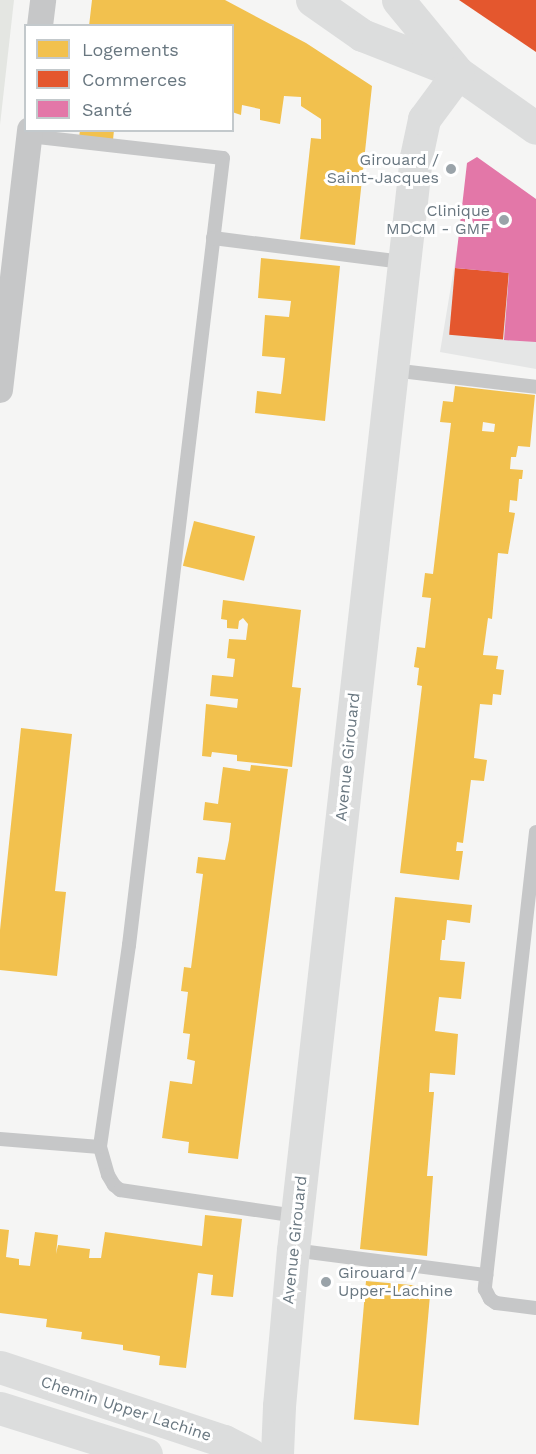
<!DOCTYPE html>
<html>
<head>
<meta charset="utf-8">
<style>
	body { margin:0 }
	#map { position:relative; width:536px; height:1454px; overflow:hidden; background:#f5f5f4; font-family:"Work Sans",sans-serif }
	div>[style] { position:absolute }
	.built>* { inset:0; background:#e5e6e6 }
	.green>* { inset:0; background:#e4e6e2 }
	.homes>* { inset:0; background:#f2c14e; transform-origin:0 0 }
	.shops>* { inset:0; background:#e4572e; transform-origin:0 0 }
	.health>* { inset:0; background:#e377a8 }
	.lane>* { height:14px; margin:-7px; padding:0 7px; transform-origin:7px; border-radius:7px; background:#c6c7c8 }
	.street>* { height:26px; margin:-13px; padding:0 13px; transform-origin:13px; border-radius:13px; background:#c6c7c8 }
	.secondary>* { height:33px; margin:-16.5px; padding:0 16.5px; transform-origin:16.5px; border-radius:16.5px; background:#dcdddd }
	.dots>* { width:16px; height:16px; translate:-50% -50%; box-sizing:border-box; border:3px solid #fff; border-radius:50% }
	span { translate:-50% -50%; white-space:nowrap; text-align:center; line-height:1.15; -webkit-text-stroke:6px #fff; paint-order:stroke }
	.poi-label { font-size:16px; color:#697780 }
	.right { translate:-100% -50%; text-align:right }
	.left { translate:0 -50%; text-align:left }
	.street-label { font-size:16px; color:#697780 }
	.legend { position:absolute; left:24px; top:24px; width:210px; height:108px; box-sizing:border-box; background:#fff; border:2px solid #c3c9cc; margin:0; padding:8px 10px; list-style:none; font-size:18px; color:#697780 }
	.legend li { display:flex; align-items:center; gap:12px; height:30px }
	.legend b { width:30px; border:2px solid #c3c9cc }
</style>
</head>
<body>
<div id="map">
	<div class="built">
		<div style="clip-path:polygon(471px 166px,536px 206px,536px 369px,440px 352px)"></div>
	</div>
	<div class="green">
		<div style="clip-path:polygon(0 0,14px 0,0 125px)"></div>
	</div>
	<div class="homes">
		<div style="clip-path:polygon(92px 0,225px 0,306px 43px,372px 86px,355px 245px,300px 239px,311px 138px,321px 139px,321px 119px,301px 106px,301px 97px,284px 96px,280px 124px,260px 120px,260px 109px,242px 105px,241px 115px,232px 112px,232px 26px,89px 26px)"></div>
		<div style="clip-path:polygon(80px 130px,114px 130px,113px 140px,79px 138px)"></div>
		<div style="clip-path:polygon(261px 258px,340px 266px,325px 421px,255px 413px,257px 391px,281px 394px,283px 378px,285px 358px,262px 356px,265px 315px,289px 317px,291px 301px,258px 298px)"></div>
		<div style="clip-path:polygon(evenodd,455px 386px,535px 395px,530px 447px,518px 446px,516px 457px,511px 457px,510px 469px,523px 470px,522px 479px,519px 479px,517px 501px,510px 500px,509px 512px,515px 513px,508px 554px,498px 553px,492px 619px,488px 618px,483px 655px,498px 656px,496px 669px,504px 670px,501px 695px,493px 694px,492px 705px,480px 704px,474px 758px,487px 760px,484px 781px,471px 780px,463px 843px,457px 842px,456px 851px,463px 851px,459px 880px,400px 873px,422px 686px,417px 685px,419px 668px,414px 667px,417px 647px,425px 648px,431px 598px,422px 597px,425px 573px,433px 574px,451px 423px,440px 422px,443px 401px,453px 402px,455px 386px,483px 422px,495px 424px,494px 432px,482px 431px,483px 422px)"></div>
		<div style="left:194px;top:521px;width:63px;height:46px;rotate:14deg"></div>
		<div style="clip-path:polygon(223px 600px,301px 610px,292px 687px,301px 688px,292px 767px,237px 761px,237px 755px,212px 752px,211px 757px,202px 756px,206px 704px,237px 708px,238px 699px,210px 696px,212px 675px,233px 677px,235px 659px,227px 658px,229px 639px,246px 640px,248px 624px,243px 618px,239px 621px,238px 629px,227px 628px,227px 620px,221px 619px)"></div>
		<div style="clip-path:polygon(21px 728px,72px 734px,55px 891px,66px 892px,57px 976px,0 970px,0 930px)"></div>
		<div style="clip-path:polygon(251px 765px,288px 769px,238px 1159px,188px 1153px,189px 1142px,162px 1138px,170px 1081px,192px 1084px,195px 1061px,187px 1059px,190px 1034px,183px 1033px,188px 992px,181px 991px,184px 967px,191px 968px,203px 874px,196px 873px,198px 857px,225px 860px,229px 840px,231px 823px,203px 820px,205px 802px,218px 804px,223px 767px,250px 771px)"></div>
		<div style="clip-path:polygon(395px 897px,472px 905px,470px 923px,447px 920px,445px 940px,442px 940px,440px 960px,465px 962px,461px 999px,439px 997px,435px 1031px,458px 1034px,455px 1075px,430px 1073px,429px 1092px,434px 1092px,427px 1176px,433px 1176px,427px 1256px,360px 1249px)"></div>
		<div style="clip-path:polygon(205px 1215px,242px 1219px,233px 1297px,211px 1295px,213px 1275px,198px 1273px,186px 1368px,159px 1365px,160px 1356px,123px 1350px,123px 1345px,81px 1339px,82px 1332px,46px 1327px,47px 1319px,0 1313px,0 1229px,9px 1230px,6px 1257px,19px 1259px,19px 1265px,30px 1266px,35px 1232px,58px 1235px,56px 1254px,58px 1245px,90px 1249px,89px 1258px,101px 1258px,105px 1232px,202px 1246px)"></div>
		<div style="left:366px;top:1281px;width:65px;height:139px;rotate:5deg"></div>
	</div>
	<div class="shops">
		<div style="clip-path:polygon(459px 0,536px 0,536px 52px)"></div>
		<div style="left:455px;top:268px;width:54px;height:67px;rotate:5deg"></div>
	</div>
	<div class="health">
		<div style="clip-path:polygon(477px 157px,536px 199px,536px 342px,504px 340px,509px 273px,455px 268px,467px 163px)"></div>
	</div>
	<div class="lane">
		<div style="left:29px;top:136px;width:195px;rotate:6.5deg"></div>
		<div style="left:223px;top:158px;width:793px;rotate:96.81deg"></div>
		<div style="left:129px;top:945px;width:204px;rotate:98.2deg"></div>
		<div style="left:100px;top:1147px;width:29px;rotate:74deg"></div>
		<div style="left:108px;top:1175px;width:12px;rotate:59deg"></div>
		<div style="left:114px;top:1185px;width:8px;rotate:40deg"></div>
		<div style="left:120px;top:1190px;width:179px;rotate:8.4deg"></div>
		<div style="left:213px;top:238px;width:193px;rotate:7.2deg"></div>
		<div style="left:392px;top:370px;width:145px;rotate:6.7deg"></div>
		<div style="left:536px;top:832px;width:460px;rotate:96.4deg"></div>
		<div style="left:485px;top:1289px;width:11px;rotate:63deg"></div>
		<div style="left:490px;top:1299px;width:7px;rotate:34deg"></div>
		<div style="left:496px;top:1303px;width:40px;rotate:7.1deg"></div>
		<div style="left:0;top:1139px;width:100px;rotate:4.6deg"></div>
		<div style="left:293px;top:1250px;width:195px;rotate:7.4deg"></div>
	</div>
	<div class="street">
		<div style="left:40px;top:26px;width:26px;rotate:-83deg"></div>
		<div style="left:0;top:390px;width:262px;rotate:-83.4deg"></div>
	</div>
	<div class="secondary">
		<div style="left:312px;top:0;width:61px;rotate:35deg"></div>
		<div style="left:362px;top:35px;width:102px;rotate:21.3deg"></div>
		<div style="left:398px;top:0;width:94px;rotate:50.6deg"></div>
		<div style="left:458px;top:73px;width:95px;rotate:35.2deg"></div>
		<div style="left:0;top:1367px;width:236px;rotate:18.3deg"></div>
		<div style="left:224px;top:1441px;width:29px;rotate:27deg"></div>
		<div style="left:0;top:1408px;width:153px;rotate:17.5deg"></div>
		<div style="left:277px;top:1454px;width:48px;rotate:-87.6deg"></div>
		<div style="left:279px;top:1406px;width:157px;rotate:-84.9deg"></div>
		<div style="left:293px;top:1250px;width:1100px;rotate:-83.58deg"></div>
		<div style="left:416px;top:157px;width:39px;rotate:-78deg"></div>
		<div style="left:424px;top:119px;width:57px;rotate:-53.5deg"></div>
	</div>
	<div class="dots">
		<div style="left:451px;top:169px;background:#9aa3a9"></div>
		<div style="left:504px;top:220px;background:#9aa3a9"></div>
		<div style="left:326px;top:1282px;background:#9aa3a9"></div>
	</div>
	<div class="poi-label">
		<span class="right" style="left:439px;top:169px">Girouard /<br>Saint-Jacques</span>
		<span class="right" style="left:490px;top:220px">Clinique<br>MDCM - GMF</span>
		<span class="left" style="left:338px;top:1282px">Girouard /<br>Upper-Lachine</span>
	</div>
	<div class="street-label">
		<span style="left:348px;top:757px;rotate:-84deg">Avenue Girouard</span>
		<span style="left:295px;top:1240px;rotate:-84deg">Avenue Girouard</span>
		<span style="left:126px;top:1409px;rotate:18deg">Chemin Upper Lachine</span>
	</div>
	<ul class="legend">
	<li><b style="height:16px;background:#f2c14e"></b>Logements</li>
	<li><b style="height:16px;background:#e4572e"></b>Commerces</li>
	<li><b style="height:16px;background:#e377a8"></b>Santé</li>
	</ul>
</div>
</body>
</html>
